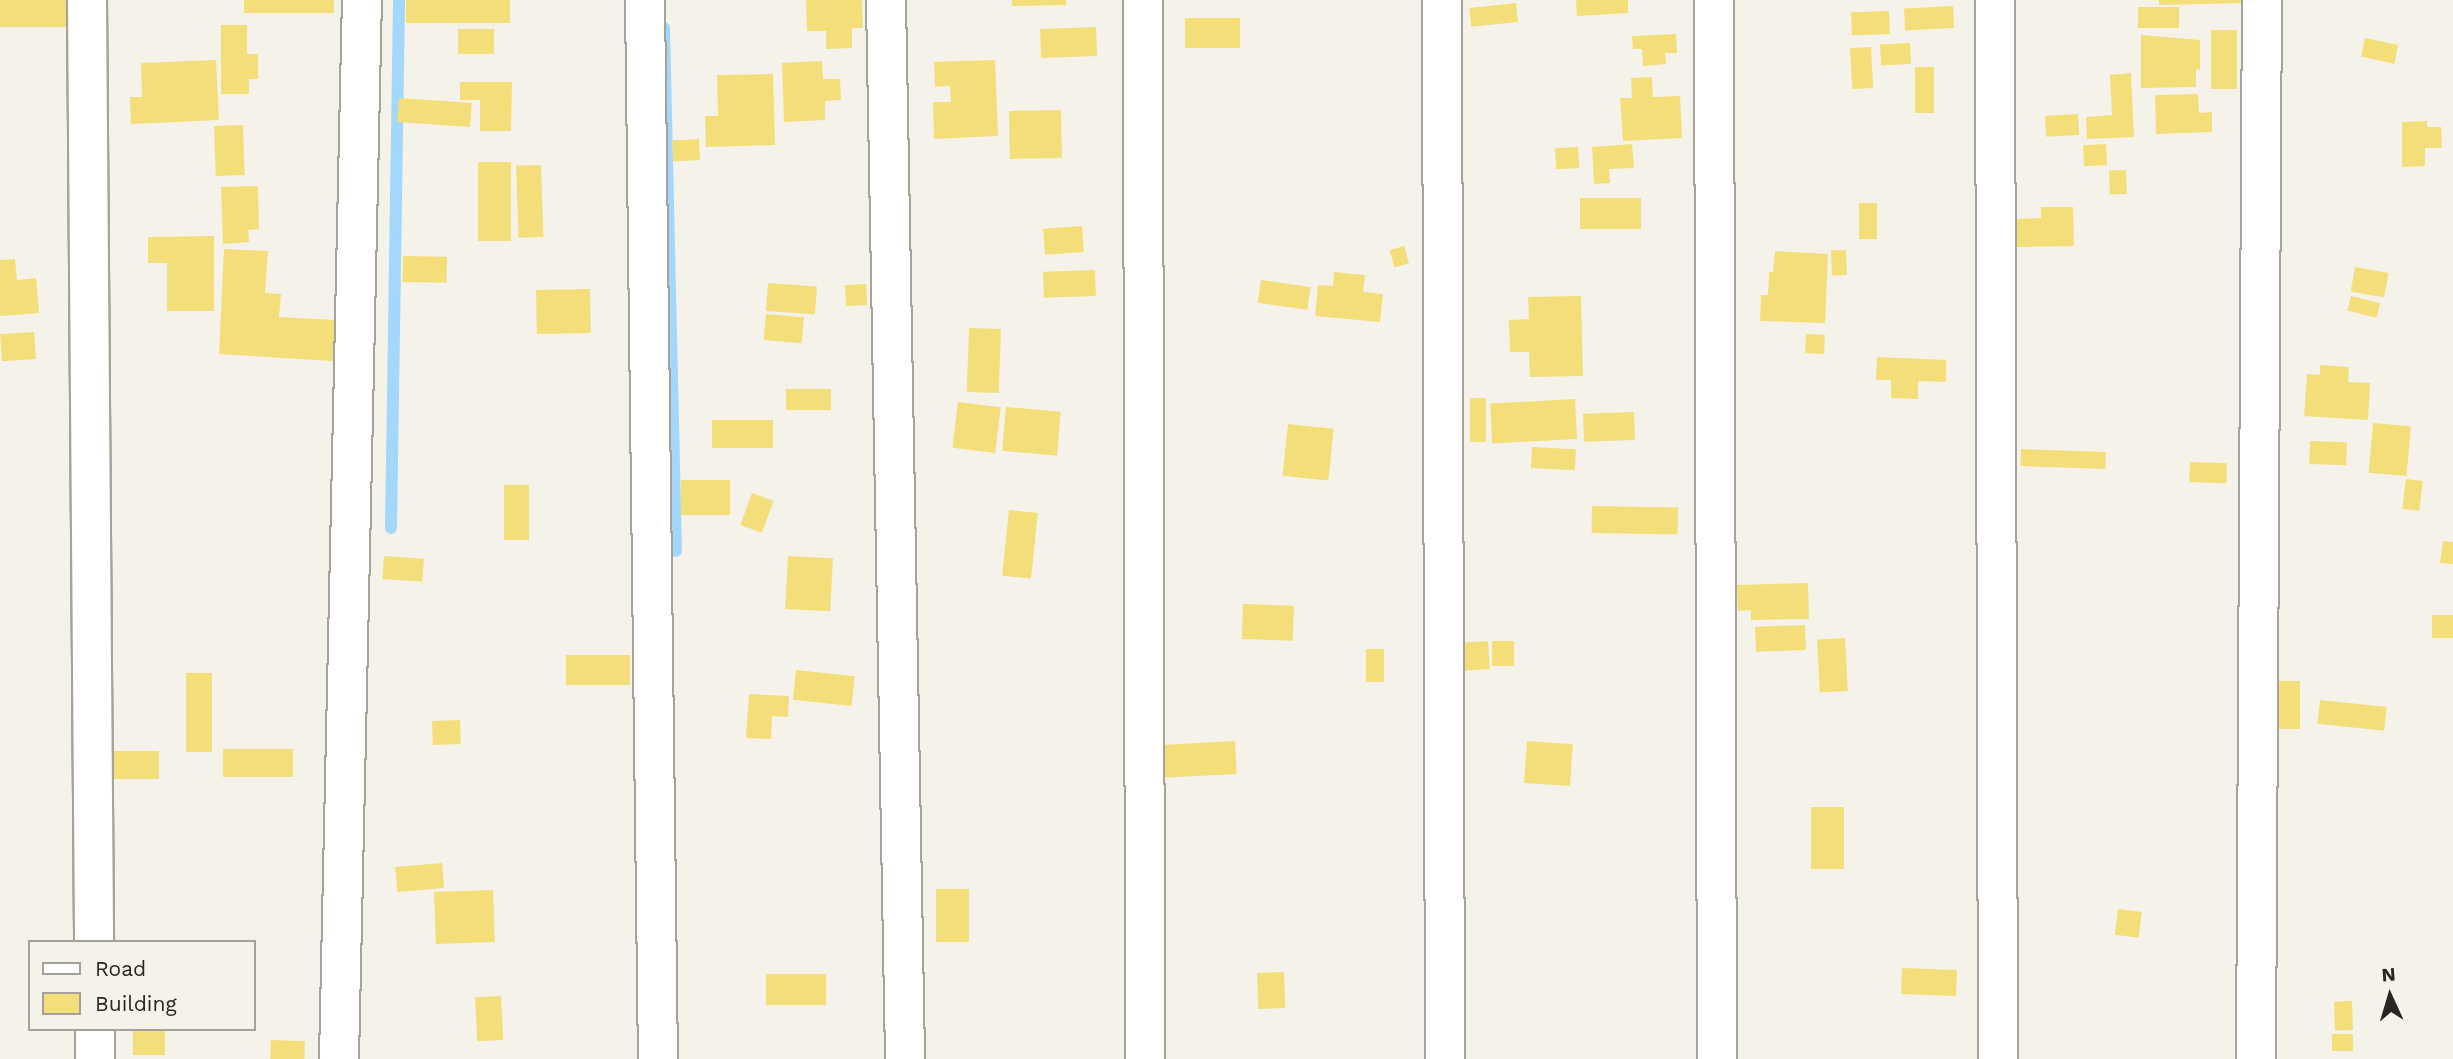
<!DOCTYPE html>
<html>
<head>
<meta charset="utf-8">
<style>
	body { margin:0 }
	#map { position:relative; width:2453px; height:1059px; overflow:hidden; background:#f5f3e9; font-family:"Work Sans",sans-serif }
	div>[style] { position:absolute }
	.stream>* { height:12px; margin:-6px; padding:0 6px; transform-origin:6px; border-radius:6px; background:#a3d7fb }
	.building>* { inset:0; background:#f3de7a; transform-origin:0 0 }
	.roads { filter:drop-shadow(2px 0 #a5a39a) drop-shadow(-2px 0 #a5a39a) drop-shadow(0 2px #a5a39a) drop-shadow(0 -2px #a5a39a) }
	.minor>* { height:38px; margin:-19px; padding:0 19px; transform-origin:19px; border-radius:19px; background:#fff }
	span { translate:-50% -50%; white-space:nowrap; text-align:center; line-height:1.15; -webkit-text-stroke:6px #f5f3e9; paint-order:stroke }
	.legend { position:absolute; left:28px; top:940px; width:228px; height:91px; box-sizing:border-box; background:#f5f3e9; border:2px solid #a3a19a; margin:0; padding:9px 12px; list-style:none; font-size:21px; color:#282723 }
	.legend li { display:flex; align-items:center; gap:14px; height:35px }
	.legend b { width:35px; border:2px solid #a3a19a }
	.north { position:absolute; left:2355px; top:961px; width:70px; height:70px; -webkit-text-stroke:5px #f5f3e9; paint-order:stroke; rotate:356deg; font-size:19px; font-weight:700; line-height:28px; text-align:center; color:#282723 }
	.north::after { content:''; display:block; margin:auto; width:24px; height:32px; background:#282723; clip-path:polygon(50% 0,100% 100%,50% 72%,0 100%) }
</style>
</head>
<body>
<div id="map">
	<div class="stream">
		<div style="left:664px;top:28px;width:523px;rotate:88.69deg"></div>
		<div style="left:391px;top:528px;width:528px;rotate:-89.13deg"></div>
	</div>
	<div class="building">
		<div style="left:0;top:0;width:72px;height:27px"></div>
		<div style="left:244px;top:0;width:90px;height:13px"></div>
		<div style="left:406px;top:0;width:104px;height:23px"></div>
		<div style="clip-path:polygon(806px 0,862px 0,863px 28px,852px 28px,852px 48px,826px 49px,826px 31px,807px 31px)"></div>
		<div style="clip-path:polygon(1012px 0,1066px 0,1066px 5px,1012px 6px)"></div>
		<div style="clip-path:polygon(1576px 0,1628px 0,1628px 13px,1577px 16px)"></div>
		<div style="clip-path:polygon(2159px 0,2245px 0,2245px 3px,2159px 5px)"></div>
		<div style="left:1516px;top:3px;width:19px;height:47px;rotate:84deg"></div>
		<div style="left:1953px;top:6px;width:22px;height:49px;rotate:87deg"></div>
		<div style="left:2138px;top:7px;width:41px;height:21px"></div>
		<div style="left:1889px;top:11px;width:23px;height:38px;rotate:88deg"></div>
		<div style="left:1240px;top:18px;width:30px;height:55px;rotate:90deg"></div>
		<div style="clip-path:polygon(221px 25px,247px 25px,247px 54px,258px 54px,258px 79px,249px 79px,249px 94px,221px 94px)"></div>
		<div style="left:1096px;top:27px;width:29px;height:56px;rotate:88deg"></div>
		<div style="left:458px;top:29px;width:36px;height:25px"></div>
		<div style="left:2211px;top:30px;width:26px;height:59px"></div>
		<div style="clip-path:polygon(1676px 34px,1677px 53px,1665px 53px,1666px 64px,1643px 66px,1642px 49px,1633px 49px,1632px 36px)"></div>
		<div style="clip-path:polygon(2141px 35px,2200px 40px,2200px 70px,2196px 69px,2196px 87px,2141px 88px)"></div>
		<div style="left:2365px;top:38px;width:34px;height:19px;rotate:12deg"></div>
		<div style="left:1910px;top:43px;width:21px;height:30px;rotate:87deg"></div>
		<div style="left:1871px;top:47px;width:41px;height:21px;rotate:87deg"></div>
		<div style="clip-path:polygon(216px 60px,219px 120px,131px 124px,130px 97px,142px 97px,141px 63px)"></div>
		<div style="clip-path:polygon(995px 60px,998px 136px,934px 139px,933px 102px,951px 102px,950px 86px,935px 87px,934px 62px)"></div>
		<div style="clip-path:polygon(822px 61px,823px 79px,840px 79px,841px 100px,825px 101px,825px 120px,784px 122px,782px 63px)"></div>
		<div style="left:1915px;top:67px;width:19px;height:46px"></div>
		<div style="clip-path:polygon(2131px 73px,2134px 137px,2087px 139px,2086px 117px,2112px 115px,2110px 75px)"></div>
		<div style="clip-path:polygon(773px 74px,775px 145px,706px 147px,705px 116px,718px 116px,717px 75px)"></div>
		<div style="clip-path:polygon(1652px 77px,1653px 97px,1680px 96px,1682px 138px,1623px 141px,1620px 98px,1632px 98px,1631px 78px)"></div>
		<div style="clip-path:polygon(460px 82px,512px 82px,511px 131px,480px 131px,480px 100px,460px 100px)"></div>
		<div style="clip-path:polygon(2198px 94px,2199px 113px,2212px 112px,2212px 132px,2156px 134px,2155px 95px)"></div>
		<div style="left:399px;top:98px;width:73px;height:24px;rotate:4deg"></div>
		<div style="left:1061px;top:110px;width:48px;height:52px;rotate:89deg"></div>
		<div style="left:2078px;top:114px;width:21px;height:33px;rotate:87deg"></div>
		<div style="clip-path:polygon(2427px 121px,2427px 127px,2441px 127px,2442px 148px,2425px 148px,2425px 166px,2402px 167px,2402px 122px)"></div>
		<div style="left:243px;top:125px;width:50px;height:29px;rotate:88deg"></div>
		<div style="left:699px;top:139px;width:21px;height:27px;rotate:87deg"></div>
		<div style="clip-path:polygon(1632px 144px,1634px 168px,1609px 169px,1610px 183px,1594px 184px,1592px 147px)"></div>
		<div style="left:2106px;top:144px;width:21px;height:23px;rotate:87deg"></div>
		<div style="left:1578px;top:147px;width:21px;height:23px;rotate:87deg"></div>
		<div style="left:478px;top:162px;width:33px;height:79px"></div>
		<div style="left:541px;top:165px;width:72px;height:25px;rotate:88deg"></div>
		<div style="left:2126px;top:170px;width:24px;height:17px;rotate:88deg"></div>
		<div style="clip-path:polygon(258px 186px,259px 229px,248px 230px,249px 242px,223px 244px,221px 187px)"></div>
		<div style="left:1580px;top:198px;width:61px;height:31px"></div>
		<div style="left:1859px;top:203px;width:18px;height:36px"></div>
		<div style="clip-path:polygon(2041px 207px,2073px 207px,2074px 246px,2017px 247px,2017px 219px,2041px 218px)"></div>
		<div style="left:1082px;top:226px;width:26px;height:39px;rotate:86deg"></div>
		<div style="clip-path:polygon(214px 236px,214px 311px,167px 311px,167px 263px,148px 263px,148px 237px)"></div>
		<div style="left:1404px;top:246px;width:18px;height:15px;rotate:74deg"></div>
		<div style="clip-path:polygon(224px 249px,268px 251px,265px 293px,281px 294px,279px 317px,336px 320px,333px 361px,219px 354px)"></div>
		<div style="left:1846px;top:250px;width:25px;height:15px;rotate:88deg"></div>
		<div style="clip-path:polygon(1775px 251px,1828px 254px,1825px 323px,1760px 321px,1761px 295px,1768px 295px,1769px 272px,1773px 272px)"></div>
		<div style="left:403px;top:256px;width:44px;height:26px;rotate:1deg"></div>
		<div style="clip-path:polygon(15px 259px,17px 280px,36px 278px,39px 313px,0 316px,0 260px)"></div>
		<div style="left:2355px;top:267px;width:34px;height:25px;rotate:10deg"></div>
		<div style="left:1095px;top:270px;width:26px;height:52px;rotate:88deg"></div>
		<div style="clip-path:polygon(1334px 272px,1365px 275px,1363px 292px,1383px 294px,1380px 322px,1315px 316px,1318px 285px,1333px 286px)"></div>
		<div style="left:1261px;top:280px;width:50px;height:23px;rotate:8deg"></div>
		<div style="left:768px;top:283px;width:49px;height:28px;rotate:4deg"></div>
		<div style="left:866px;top:284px;width:21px;height:21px;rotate:87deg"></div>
		<div style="left:590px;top:289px;width:44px;height:54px;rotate:89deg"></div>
		<div style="clip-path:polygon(1581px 296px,1583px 376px,1530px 377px,1529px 352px,1510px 352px,1509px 320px,1529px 319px,1528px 297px)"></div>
		<div style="left:2351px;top:296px;width:30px;height:15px;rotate:14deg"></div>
		<div style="left:766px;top:314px;width:38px;height:26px;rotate:5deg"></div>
		<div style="left:969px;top:328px;width:32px;height:64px;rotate:2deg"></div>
		<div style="left:34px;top:332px;width:27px;height:34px;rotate:86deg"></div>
		<div style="left:1806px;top:334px;width:19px;height:19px;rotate:3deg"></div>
		<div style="clip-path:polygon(1877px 357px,1946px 360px,1946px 382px,1918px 381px,1918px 399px,1891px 398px,1891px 380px,1876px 380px)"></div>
		<div style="clip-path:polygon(2320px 365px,2349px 367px,2348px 382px,2370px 383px,2368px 420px,2304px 416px,2307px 374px,2320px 375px)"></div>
		<div style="left:831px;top:389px;width:21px;height:45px;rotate:90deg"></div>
		<div style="left:1470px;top:398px;width:16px;height:44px"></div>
		<div style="left:1575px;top:399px;width:40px;height:85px;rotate:87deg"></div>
		<div style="left:958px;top:402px;width:43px;height:46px;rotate:7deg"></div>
		<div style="left:1006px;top:407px;width:55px;height:44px;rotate:5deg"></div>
		<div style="left:1634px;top:412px;width:28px;height:51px;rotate:88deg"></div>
		<div style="left:712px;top:420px;width:61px;height:28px"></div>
		<div style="left:2373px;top:423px;width:38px;height:50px;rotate:5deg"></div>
		<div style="left:1288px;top:424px;width:46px;height:52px;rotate:6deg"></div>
		<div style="left:2310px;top:441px;width:37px;height:23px;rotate:2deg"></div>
		<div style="left:1532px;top:447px;width:44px;height:21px;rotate:3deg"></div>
		<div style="left:2021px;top:449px;width:85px;height:17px;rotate:2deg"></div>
		<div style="left:2190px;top:462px;width:37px;height:20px;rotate:2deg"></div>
		<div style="left:2406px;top:479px;width:17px;height:30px;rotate:7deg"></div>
		<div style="left:730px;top:480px;width:35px;height:49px;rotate:90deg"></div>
		<div style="left:529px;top:485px;width:55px;height:25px;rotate:90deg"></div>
		<div style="left:752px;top:493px;width:23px;height:34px;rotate:20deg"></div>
		<div style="left:1592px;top:506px;width:86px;height:27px;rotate:1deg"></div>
		<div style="left:1009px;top:510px;width:29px;height:66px;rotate:6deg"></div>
		<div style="clip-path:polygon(2443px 541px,2453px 542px,2453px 564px,2440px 563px)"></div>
		<div style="left:384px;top:556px;width:40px;height:23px;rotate:4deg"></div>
		<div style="left:788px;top:556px;width:45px;height:53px;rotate:3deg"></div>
		<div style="clip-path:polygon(1808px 583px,1809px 619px,1751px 620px,1751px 610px,1738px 611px,1737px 585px)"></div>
		<div style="left:1243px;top:604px;width:51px;height:35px;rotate:2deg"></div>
		<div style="left:2432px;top:615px;width:21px;height:23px"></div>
		<div style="left:1805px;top:625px;width:25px;height:50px;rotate:88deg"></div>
		<div style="left:1845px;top:638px;width:53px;height:28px;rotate:87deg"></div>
		<div style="left:1488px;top:641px;width:28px;height:30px;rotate:86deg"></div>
		<div style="left:1514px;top:641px;width:25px;height:22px;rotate:90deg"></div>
		<div style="left:1366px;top:649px;width:18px;height:33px"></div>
		<div style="left:630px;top:655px;width:30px;height:64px;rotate:90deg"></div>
		<div style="left:796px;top:670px;width:59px;height:30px;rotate:6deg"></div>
		<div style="left:186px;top:673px;width:26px;height:79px"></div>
		<div style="left:2274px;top:681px;width:26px;height:48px"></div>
		<div style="clip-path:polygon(749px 694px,789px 696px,788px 717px,772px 716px,771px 739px,746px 738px)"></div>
		<div style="left:2320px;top:700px;width:67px;height:24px;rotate:6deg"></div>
		<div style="left:460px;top:720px;width:24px;height:28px;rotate:88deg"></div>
		<div style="left:1235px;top:741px;width:33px;height:79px;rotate:87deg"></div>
		<div style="left:1527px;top:741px;width:46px;height:42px;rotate:4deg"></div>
		<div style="left:223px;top:749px;width:70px;height:28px"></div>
		<div style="left:159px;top:751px;width:28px;height:46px;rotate:90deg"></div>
		<div style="left:1811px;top:807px;width:33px;height:62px"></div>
		<div style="left:442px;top:863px;width:25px;height:47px;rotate:85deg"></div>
		<div style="left:936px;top:889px;width:33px;height:53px"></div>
		<div style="left:493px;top:890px;width:52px;height:59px;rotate:88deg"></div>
		<div style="left:2118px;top:909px;width:24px;height:26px;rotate:7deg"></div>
		<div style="left:1902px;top:968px;width:55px;height:26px;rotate:2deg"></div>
		<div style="left:1284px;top:972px;width:36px;height:27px;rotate:88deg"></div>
		<div style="left:766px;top:974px;width:60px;height:31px"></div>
		<div style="left:501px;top:996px;width:44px;height:26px;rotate:87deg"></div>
		<div style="left:2352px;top:1001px;width:29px;height:18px;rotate:88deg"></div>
		<div style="left:133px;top:1029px;width:32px;height:26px"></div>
		<div style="left:2332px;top:1034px;width:21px;height:17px"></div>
		<div style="left:271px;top:1040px;width:34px;height:19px;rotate:2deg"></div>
	</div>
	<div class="roads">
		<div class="minor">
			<div style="left:87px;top:0;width:942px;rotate:89.57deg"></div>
			<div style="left:645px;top:0;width:1059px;rotate:89.3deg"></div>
			<div style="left:886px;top:0;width:1059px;rotate:88.97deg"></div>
			<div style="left:1143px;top:0;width:1059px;rotate:89.89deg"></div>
			<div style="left:1442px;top:0;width:1059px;rotate:89.84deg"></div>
			<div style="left:1714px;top:0;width:1059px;rotate:89.84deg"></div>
			<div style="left:1995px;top:0;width:1059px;rotate:89.84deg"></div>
			<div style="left:95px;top:1029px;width:30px;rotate:90deg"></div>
			<div style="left:339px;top:1059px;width:1059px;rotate:-88.76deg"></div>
			<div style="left:2256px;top:1059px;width:1059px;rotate:-89.68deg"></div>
		</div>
	</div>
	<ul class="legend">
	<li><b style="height:9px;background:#fff"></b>Road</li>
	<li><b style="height:19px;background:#f3de7a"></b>Building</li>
	</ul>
	<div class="north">N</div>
</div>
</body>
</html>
